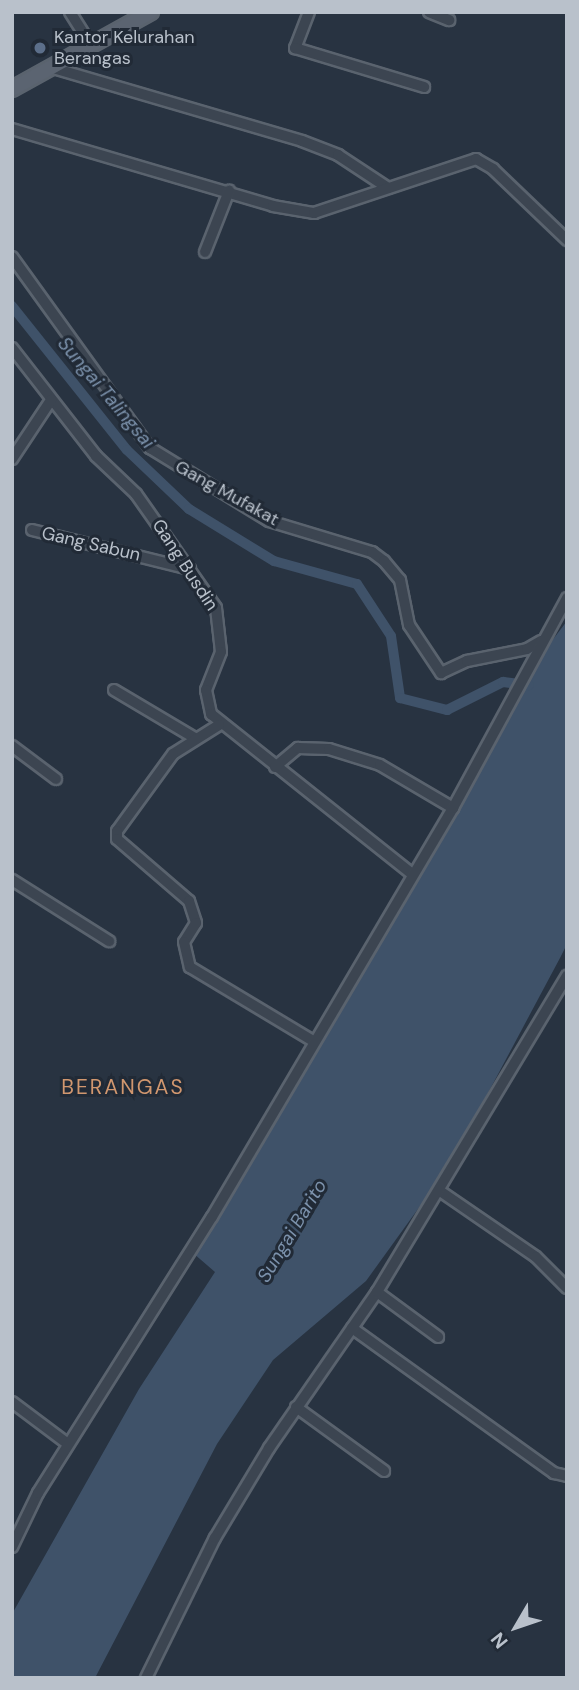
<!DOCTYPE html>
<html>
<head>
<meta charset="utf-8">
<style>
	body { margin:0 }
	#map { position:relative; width:579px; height:1690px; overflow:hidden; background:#283341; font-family:"DM Sans",sans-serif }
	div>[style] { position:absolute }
	.water>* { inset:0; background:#3f5269 }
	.canal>* { height:10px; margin:-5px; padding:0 5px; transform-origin:5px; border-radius:5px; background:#3f5269 }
	.roads { filter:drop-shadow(2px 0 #5a636e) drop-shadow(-2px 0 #5a636e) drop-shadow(0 2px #5a636e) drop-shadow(0 -2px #5a636e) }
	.minor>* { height:10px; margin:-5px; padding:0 5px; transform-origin:5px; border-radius:5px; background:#3c4551 }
	.major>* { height:14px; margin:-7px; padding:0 7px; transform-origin:7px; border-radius:7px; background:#5b6471 }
	.dots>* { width:19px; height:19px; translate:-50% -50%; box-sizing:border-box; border:4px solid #212a36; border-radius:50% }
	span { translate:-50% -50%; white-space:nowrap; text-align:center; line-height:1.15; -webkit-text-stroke:6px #212a36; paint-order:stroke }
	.poi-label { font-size:18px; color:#b9c1cb }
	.left { translate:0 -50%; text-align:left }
	.street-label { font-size:18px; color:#b9c1cb }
	.water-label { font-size:19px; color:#7c92ac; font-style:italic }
	.quarter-label { font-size:21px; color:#d1976f; letter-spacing:2px }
	.frame { position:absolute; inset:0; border:14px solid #b9c1cb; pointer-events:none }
	.north { position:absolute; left:481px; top:1592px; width:70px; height:70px; -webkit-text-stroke:5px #212a36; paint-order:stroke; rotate:231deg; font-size:19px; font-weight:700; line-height:28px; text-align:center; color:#b9c1cb }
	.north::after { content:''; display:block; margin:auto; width:24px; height:32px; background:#b9c1cb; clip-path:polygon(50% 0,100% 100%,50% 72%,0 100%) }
</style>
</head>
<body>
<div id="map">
	<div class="water">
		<div style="clip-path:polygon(567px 621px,567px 944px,560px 958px,449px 1166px,366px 1281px,273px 1360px,217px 1444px,95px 1678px,12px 1678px,12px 1614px,139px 1389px,215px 1272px,193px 1253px,298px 1082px,325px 1026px,341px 1010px,538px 659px)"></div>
	</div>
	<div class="canal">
		<div style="left:12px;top:306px;width:184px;rotate:51.4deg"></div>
		<div style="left:127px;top:450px;width:86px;rotate:43.6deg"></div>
		<div style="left:189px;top:509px;width:100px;rotate:31.5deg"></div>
		<div style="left:274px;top:561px;width:86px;rotate:15.5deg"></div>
		<div style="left:357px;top:584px;width:62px;rotate:56.8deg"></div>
		<div style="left:391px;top:636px;width:63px;rotate:81.7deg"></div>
		<div style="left:400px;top:698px;width:49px;rotate:14.3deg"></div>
		<div style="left:447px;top:710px;width:63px;rotate:-26.6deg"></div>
		<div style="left:503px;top:682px;width:26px;rotate:7deg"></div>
	</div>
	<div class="roads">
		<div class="minor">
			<div style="left:70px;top:12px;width:41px;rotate:57.8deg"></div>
			<div style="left:309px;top:12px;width:39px;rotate:111deg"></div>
			<div style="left:295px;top:48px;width:135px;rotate:16.8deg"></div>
			<div style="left:429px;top:12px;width:22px;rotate:22deg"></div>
			<div style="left:53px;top:68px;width:259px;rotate:16.3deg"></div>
			<div style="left:302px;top:141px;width:39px;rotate:21deg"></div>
			<div style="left:338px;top:155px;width:60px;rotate:33.4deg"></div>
			<div style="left:12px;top:129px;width:272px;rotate:16.4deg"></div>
			<div style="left:273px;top:206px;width:42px;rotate:9.7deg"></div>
			<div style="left:314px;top:213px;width:171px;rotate:-18.4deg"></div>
			<div style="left:476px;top:159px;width:20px;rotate:30deg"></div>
			<div style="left:493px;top:169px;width:103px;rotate:43.8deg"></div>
			<div style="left:205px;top:252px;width:66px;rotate:-68.5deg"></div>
			<div style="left:12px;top:257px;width:236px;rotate:54.2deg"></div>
			<div style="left:150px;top:448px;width:140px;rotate:31.5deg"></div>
			<div style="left:269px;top:521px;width:108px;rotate:16.8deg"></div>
			<div style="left:372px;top:552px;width:15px;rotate:37deg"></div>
			<div style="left:384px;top:561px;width:25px;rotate:50deg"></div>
			<div style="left:400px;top:580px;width:46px;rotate:78.7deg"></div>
			<div style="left:409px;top:625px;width:58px;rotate:56.3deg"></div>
			<div style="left:441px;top:673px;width:29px;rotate:-25deg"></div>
			<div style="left:467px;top:661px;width:61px;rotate:-11.3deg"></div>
			<div style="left:527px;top:649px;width:16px;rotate:-30deg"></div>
			<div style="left:12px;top:348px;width:137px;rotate:52.1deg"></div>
			<div style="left:96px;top:456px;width:55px;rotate:43.5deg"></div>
			<div style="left:136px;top:494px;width:139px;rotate:54.9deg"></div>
			<div style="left:216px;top:608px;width:44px;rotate:83.5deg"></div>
			<div style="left:221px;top:652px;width:41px;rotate:111.5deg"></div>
			<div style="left:206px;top:690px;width:25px;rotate:78deg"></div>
			<div style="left:211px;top:714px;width:257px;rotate:38.5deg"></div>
			<div style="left:12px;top:459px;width:71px;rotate:-56.5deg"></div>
			<div style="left:32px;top:530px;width:163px;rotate:13.9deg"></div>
			<div style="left:114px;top:690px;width:94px;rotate:30.7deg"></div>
			<div style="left:219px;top:725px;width:54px;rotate:147.8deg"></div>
			<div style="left:173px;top:754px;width:95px;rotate:126deg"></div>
			<div style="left:117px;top:831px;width:8px;rotate:90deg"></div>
			<div style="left:117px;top:839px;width:95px;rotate:40.7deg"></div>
			<div style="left:189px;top:901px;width:23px;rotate:72deg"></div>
			<div style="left:196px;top:923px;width:22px;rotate:122deg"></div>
			<div style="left:184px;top:942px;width:26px;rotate:77deg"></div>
			<div style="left:190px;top:967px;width:144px;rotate:31deg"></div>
			<div style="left:12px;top:746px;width:55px;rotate:36.9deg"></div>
			<div style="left:275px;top:767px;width:30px;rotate:-40deg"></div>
			<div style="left:298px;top:748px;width:31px;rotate:2deg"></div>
			<div style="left:329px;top:749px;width:53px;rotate:17.4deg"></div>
			<div style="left:380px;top:765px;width:85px;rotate:30.5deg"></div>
			<div style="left:12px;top:880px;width:115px;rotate:32.2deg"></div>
			<div style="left:440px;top:1191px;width:116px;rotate:34.5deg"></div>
			<div style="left:536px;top:1257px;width:44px;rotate:45deg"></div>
			<div style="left:377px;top:1292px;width:76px;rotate:36.4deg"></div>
			<div style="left:352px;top:1328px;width:249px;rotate:35.7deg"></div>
			<div style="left:554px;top:1473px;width:13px;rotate:13deg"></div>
			<div style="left:12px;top:1402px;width:70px;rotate:36.9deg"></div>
			<div style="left:296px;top:1407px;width:109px;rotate:36deg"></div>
			<div style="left:12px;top:1547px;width:60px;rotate:-64.3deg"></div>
			<div style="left:38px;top:1493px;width:326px;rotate:-57.8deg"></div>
			<div style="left:212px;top:1217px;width:475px;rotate:-59.5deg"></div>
			<div style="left:453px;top:808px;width:239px;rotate:-61.5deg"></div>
			<div style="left:146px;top:1678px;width:156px;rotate:-63.8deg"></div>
			<div style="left:215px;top:1538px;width:105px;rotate:-59deg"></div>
			<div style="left:269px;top:1448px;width:190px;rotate:-55.3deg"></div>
			<div style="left:377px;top:1292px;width:369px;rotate:-59deg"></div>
		</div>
		<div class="major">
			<div style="left:12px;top:89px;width:159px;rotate:-29deg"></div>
		</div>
	</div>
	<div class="dots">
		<div style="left:40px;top:48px;background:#5c6f8a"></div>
	</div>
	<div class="poi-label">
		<span class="left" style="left:54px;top:48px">Kantor Kelurahan<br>Berangas</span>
	</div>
	<div class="street-label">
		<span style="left:227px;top:493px;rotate:29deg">Gang Mufakat</span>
		<span style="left:91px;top:544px;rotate:13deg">Gang Sabun</span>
		<span style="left:185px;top:565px;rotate:57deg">Gang Busdin</span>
	</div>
	<div class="water-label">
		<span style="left:106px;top:393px;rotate:50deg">Sungai Talingsai</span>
		<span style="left:292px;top:1231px;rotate:-59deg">Sungai Barito</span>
	</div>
	<div class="quarter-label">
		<span style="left:123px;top:1087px">BERANGAS</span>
	</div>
	<div class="frame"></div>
	<div class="north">N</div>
</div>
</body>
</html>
